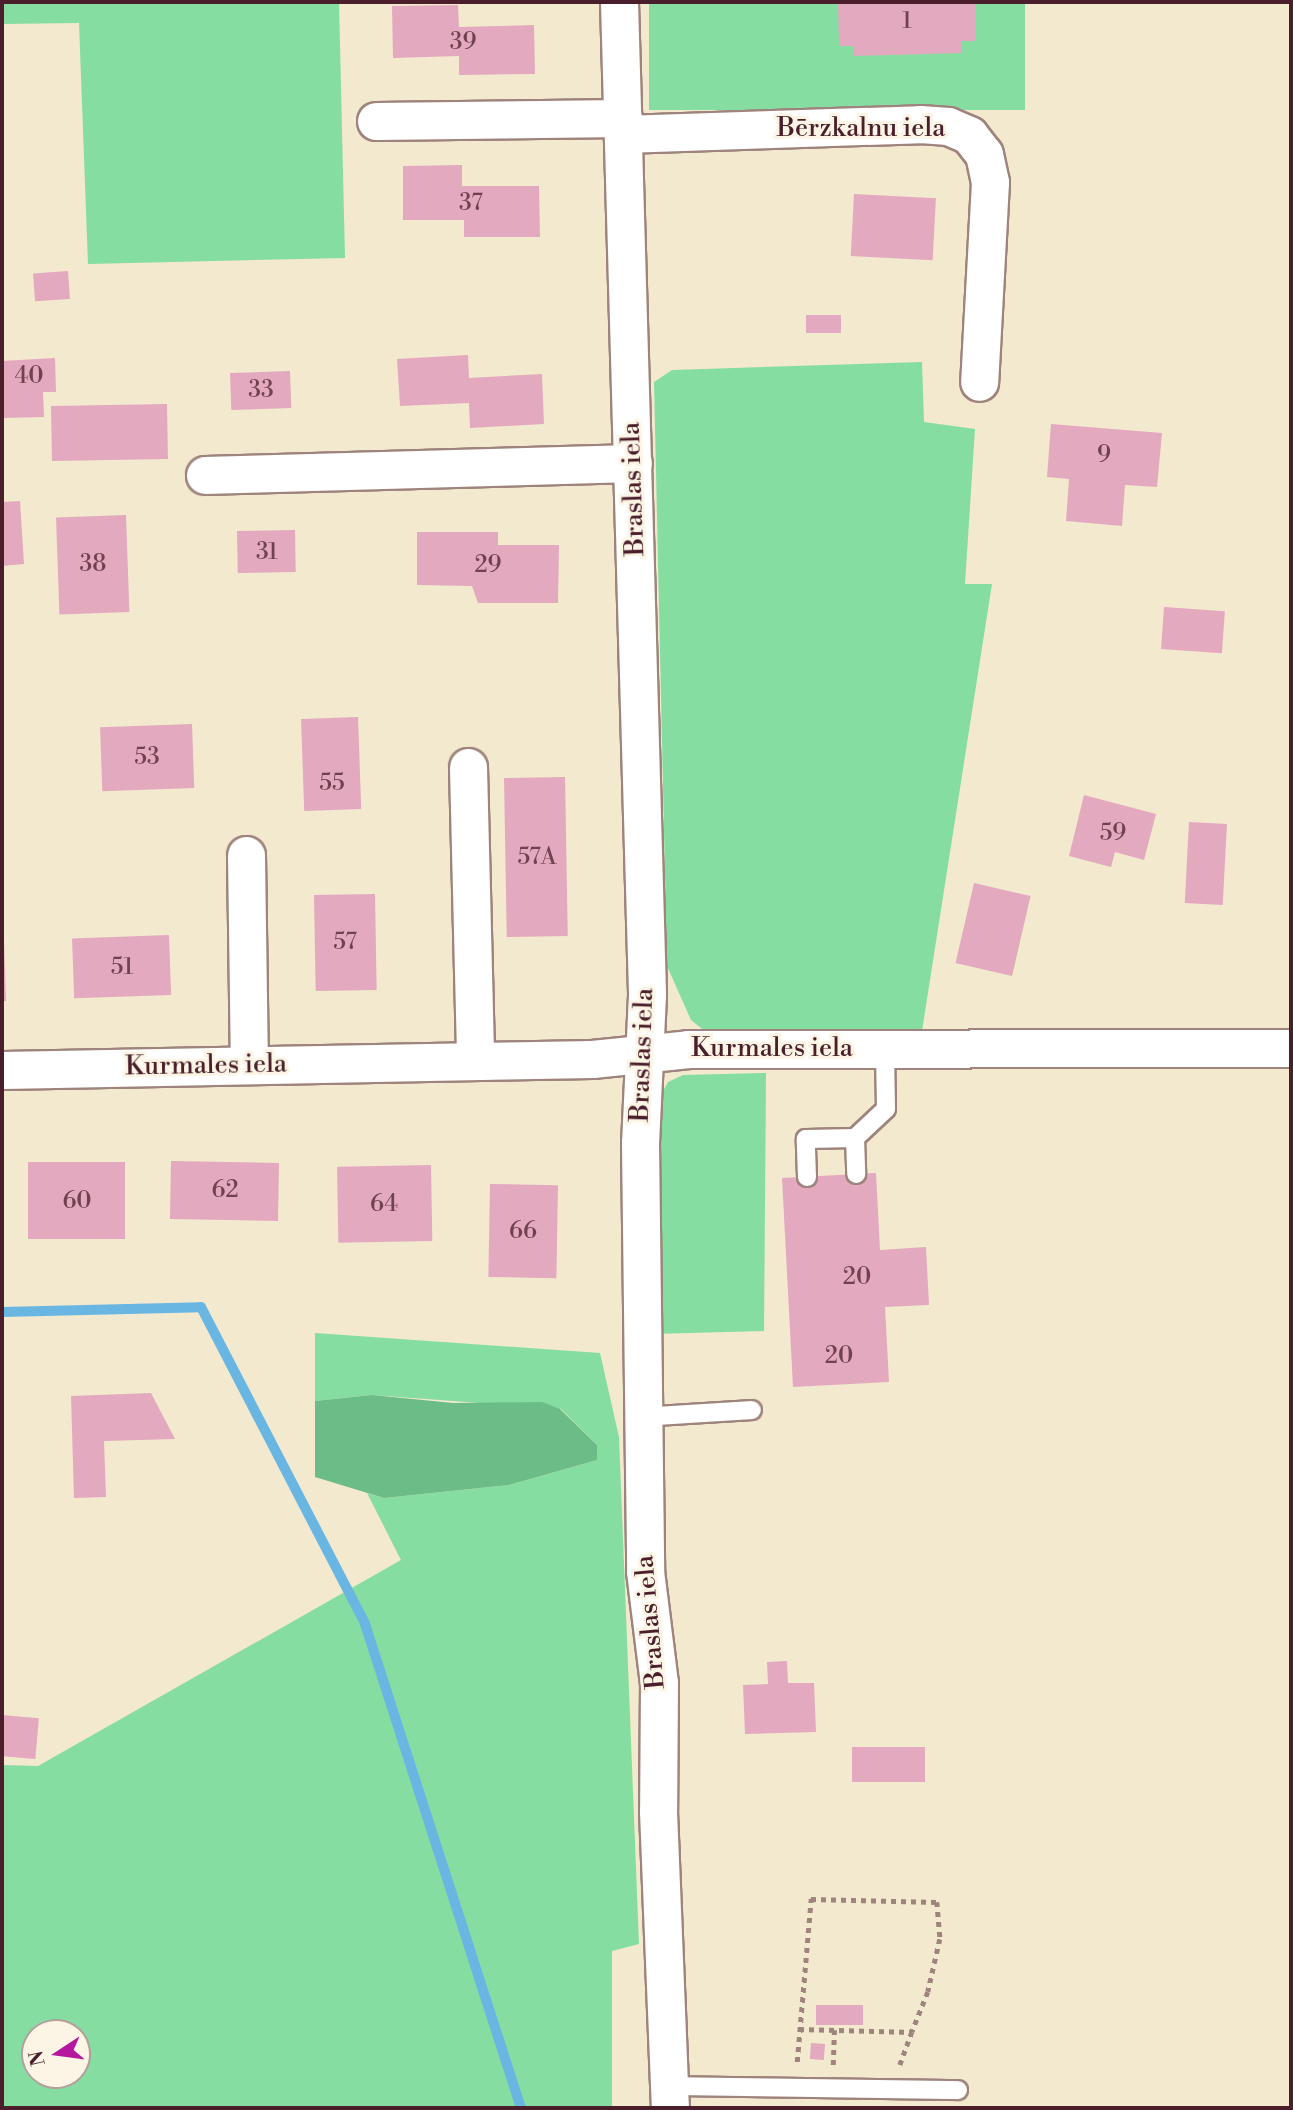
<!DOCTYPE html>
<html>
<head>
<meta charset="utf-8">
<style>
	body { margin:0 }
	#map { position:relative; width:1293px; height:2110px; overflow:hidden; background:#f2e9ce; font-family:"Libre Bodoni",serif }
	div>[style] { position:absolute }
	.green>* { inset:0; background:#86dda1; transform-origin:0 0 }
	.forest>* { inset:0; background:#6cbc87 }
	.stream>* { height:10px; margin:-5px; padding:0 5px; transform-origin:5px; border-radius:5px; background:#6ab6e3 }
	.building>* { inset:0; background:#e3a9bf; transform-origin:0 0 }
	.path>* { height:4.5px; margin-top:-2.25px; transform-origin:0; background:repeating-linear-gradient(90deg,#9e847c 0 5px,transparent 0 10px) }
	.roads { filter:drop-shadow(2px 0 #9e847c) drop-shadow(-2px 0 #9e847c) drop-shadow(0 2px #9e847c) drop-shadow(0 -2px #9e847c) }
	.service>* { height:18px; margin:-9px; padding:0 9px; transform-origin:9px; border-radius:9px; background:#fff }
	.minor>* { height:37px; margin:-18.5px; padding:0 18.5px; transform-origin:18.5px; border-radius:18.5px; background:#fff }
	span { translate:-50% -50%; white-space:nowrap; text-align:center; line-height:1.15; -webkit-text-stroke:6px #fcf5e5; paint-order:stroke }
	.number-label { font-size:23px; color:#704250 }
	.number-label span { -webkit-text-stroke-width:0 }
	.street-label { font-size:26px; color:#4a1f2b }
	.frame { position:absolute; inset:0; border:4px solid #4a1f2b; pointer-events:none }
	.north { position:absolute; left:21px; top:2019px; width:70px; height:70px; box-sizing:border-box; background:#fcf5e5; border:2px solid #b59f9b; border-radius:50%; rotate:257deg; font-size:19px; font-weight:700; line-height:28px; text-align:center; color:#4a1f2b }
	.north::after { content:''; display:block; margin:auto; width:24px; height:32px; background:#b5179e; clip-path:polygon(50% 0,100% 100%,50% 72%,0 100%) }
</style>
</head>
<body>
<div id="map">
	<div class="green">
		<div style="clip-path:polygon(2px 2px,339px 2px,345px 258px,88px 264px,79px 23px,2px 24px)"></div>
		<div style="left:649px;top:2px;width:376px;height:108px"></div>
		<div style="clip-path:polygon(922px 362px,924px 422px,975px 429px,965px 584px,992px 584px,922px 1031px,711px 1036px,691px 1020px,667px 966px,654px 382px,672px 370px)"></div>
		<div style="clip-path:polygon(766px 1073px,764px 1331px,652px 1334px,654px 1117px,662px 1093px,668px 1082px,683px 1075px)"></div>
		<div style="clip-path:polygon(evenodd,315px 1333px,600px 1353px,619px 1437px,639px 1944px,612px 1951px,612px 2108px,2px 2108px,2px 1765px,38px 1766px,401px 1560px,367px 1493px,384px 1498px,509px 1485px,597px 1460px,597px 1445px,561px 1409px,372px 1395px,315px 1401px,315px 1333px,35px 2033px,77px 2033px,77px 2075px,35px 2075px,35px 2033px)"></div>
	</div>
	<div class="forest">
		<div style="clip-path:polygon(372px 1395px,453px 1403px,542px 1402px,560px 1409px,597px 1445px,597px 1460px,509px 1485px,384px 1498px,315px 1477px,315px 1401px)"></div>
	</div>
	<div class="stream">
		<div style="left:2px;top:1312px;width:199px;rotate:-1.4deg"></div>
		<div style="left:201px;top:1307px;width:357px;rotate:62.6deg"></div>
		<div style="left:365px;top:1624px;width:509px;rotate:72.14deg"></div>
	</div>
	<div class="building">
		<div style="clip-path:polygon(838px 2px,975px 2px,976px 41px,961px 41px,961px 53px,854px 56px,854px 46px,839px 46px)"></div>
		<div style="clip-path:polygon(458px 5px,459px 27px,534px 25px,535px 74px,459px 75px,459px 56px,393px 58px,392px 6px)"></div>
		<div style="clip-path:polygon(462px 165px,462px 186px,539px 186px,540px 237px,464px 237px,464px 220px,403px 220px,403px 166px)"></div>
		<div style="left:854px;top:194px;width:82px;height:62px;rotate:3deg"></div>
		<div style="left:68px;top:271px;width:28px;height:35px;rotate:86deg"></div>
		<div style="left:841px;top:315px;width:18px;height:35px;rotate:90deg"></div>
		<div style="clip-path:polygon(468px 355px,469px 378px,542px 374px,544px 424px,470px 428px,469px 403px,400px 406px,397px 359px)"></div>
		<div style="clip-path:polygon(55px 358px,56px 392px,43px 392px,44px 417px,2px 418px,2px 361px)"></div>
		<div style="left:290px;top:371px;width:37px;height:60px;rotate:88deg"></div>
		<div style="left:167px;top:404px;width:55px;height:116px;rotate:89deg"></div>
		<div style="clip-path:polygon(1051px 424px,1162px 433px,1157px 487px,1125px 485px,1122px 526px,1066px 521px,1069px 479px,1047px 477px)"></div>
		<div style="clip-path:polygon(20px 501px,24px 564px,2px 566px,2px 502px)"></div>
		<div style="left:126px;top:515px;width:97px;height:70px;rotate:88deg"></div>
		<div style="left:295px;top:530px;width:42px;height:58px;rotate:89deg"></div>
		<div style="clip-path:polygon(417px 532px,498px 532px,498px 545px,559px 545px,558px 603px,478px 603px,472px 586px,417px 585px)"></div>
		<div style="left:1164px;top:607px;width:61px;height:42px;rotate:4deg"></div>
		<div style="left:358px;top:717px;width:92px;height:57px;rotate:88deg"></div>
		<div style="left:192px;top:724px;width:64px;height:92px;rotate:88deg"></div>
		<div style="left:565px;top:777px;width:159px;height:61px;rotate:89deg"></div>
		<div style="clip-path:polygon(1084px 795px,1156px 814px,1144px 860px,1115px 852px,1111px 867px,1069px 856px)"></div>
		<div style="left:1189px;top:822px;width:38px;height:81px;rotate:3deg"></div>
		<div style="left:974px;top:883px;width:58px;height:82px;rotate:13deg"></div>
		<div style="left:375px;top:894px;width:96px;height:61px;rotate:89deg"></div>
		<div style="left:169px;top:935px;width:60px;height:97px;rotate:88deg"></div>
		<div style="clip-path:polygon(2px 940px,4px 940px,6px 1001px,2px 1001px)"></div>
		<div style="left:171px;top:1161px;width:108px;height:58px;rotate:1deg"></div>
		<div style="left:125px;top:1162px;width:77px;height:97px;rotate:90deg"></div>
		<div style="left:431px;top:1165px;width:76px;height:94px;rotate:89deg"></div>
		<div style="clip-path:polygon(876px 1173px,880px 1250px,926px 1247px,929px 1305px,885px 1307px,889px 1382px,793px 1387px,782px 1178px)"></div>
		<div style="left:490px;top:1184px;width:68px;height:93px;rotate:1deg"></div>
		<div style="clip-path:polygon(151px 1393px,175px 1439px,104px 1441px,106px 1497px,74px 1498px,71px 1396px)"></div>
		<div style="clip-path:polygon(787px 1661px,788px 1683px,814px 1683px,816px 1732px,745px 1734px,743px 1685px,768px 1684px,767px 1662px)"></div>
		<div style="left:2px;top:1715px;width:37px;height:41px;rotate:5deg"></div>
		<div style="left:852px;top:1747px;width:73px;height:35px"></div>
		<div style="left:816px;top:2005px;width:47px;height:20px"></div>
		<div style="left:811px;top:2043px;width:14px;height:16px;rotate:4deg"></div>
	</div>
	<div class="path">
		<div style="left:799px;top:2029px;width:113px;rotate:1.5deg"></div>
		<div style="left:912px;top:2032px;width:35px;rotate:110deg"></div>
		<div style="left:797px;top:2062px;width:164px;rotate:-85.1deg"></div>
		<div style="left:811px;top:1899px;width:126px;rotate:1.4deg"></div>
		<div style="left:937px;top:1902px;width:37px;rotate:85deg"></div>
		<div style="left:940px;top:1939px;width:54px;rotate:102.8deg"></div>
		<div style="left:928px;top:1992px;width:43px;rotate:111.8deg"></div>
		<div style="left:833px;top:2065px;width:35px;rotate:-88deg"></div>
	</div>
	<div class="roads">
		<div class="service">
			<div style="left:855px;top:1138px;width:42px;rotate:-43.1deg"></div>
			<div style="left:886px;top:1109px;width:60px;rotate:-91deg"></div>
			<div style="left:807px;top:1177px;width:38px;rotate:-92deg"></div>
			<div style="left:806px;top:1139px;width:49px;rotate:-1.2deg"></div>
			<div style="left:855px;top:1138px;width:36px;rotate:88deg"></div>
			<div style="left:641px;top:1417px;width:111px;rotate:-3.6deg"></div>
			<div style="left:669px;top:2086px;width:289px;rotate:0.8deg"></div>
		</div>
		<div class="minor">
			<div style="left:619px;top:2px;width:993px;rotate:88.38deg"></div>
			<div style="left:647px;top:995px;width:148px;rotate:92.7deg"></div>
			<div style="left:640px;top:1143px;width:428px;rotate:89.3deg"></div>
			<div style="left:645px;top:1571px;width:113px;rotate:82.9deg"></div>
			<div style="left:659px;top:1683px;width:128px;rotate:90.4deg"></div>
			<div style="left:658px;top:1811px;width:297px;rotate:87.7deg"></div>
			<div style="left:376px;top:121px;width:247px;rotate:-0.7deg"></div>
			<div style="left:623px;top:134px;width:297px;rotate:-1.9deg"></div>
			<div style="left:920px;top:124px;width:28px;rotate:4deg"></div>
			<div style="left:948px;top:126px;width:23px;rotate:23deg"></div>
			<div style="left:969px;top:135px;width:24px;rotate:52deg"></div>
			<div style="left:984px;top:154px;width:29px;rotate:78deg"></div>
			<div style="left:990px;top:182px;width:200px;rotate:93.1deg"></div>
			<div style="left:205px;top:475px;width:428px;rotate:-1.6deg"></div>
			<div style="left:468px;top:767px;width:293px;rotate:88.6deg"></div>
			<div style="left:246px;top:855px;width:210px;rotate:89.2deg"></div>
			<div style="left:2px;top:1070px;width:590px;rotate:-1.07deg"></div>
			<div style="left:592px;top:1059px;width:97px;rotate:-5.9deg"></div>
			<div style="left:688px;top:1049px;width:603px;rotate:-0.1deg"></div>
		</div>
	</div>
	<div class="number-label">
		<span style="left:907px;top:21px">1</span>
		<span style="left:463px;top:42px">39</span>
		<span style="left:471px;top:203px">37</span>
		<span style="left:29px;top:376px">40</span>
		<span style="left:261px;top:390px">33</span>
		<span style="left:1104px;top:455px">9</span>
		<span style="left:267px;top:552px">31</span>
		<span style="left:93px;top:564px">38</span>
		<span style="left:488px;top:565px">29</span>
		<span style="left:147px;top:757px">53</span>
		<span style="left:332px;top:783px">55</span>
		<span style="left:1113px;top:833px">59</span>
		<span style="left:537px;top:857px">57A</span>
		<span style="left:345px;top:942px">57</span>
		<span style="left:122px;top:967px">51</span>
		<span style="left:225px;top:1190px">62</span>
		<span style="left:77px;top:1201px">60</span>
		<span style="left:384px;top:1204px">64</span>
		<span style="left:523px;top:1231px">66</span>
		<span style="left:857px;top:1277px">20</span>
		<span style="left:839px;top:1356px">20</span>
	</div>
	<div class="street-label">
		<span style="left:861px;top:129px">Bērzkalnu iela</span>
		<span style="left:634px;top:489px;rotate:-92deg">Braslas iela</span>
		<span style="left:772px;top:1049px">Kurmales iela</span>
		<span style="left:643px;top:1055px;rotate:-88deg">Braslas iela</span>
		<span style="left:206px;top:1066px;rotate:-1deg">Kurmales iela</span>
		<span style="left:651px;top:1622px;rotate:-95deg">Braslas iela</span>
	</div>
	<div class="frame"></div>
	<div class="north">N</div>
</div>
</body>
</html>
